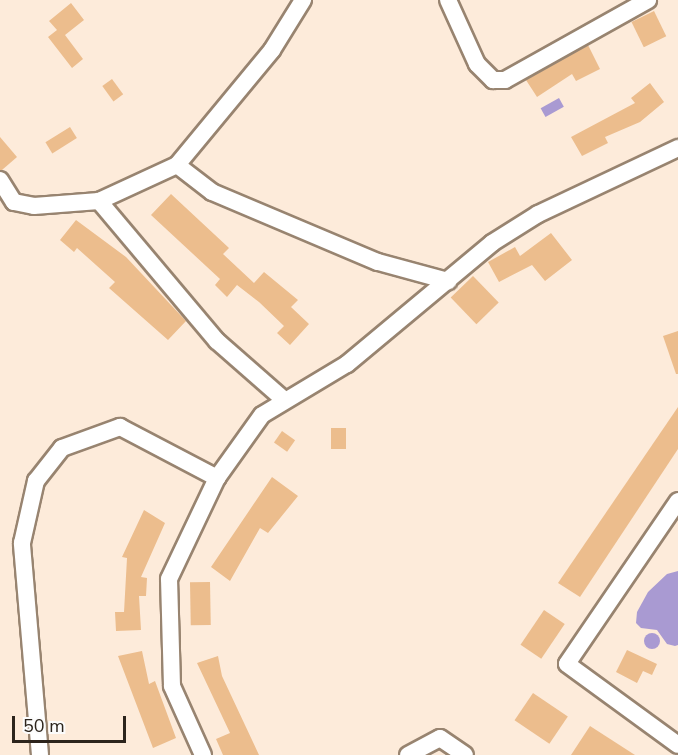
<!DOCTYPE html>
<html>
<head>
<meta charset="utf-8">
<style>
	body { margin:0 }
	#map { position:relative; width:678px; height:755px; overflow:hidden; background:#fdebda; font-family:"Nunito Sans",sans-serif }
	div>[style] { position:absolute }
	.water>* { inset:0; background:#a99ad2; transform-origin:0 0 }
	.round { border-radius:50% }
	.building>* { inset:0; background:#ecbd8d; transform-origin:0 0 }
	.roads { filter:drop-shadow(2px 0 #988470) drop-shadow(-2px 0 #988470) drop-shadow(0 2px #988470) drop-shadow(0 -2px #988470) }
	.minor>* { height:16px; margin:-8px; padding:0 8px; transform-origin:8px; border-radius:8px; background:#fff }
	span { translate:-50% -50%; white-space:nowrap; text-align:center; line-height:1.15; -webkit-text-stroke:6px #fcfcfc; paint-order:stroke }
	.scale { position:absolute; left:12px; top:716px; width:114px; height:27px; box-sizing:border-box; border:3px solid #2c241c; border-top:0; padding-left:8px; font-size:18px; line-height:21px; white-space:nowrap; color:#2c241c; -webkit-text-stroke:4px #fcfcfc; paint-order:stroke }
</style>
</head>
<body>
<div id="map">
	<div class="water">
		<div style="left:559px;top:98px;width:10px;height:21px;rotate:61deg"></div>
		<div style="clip-path:polygon(678px 571px,678px 645px,675px 646px,667px 644px,657px 630px,641px 628px,636px 623px,637px 612px,648px 592px,667px 574px)"></div>
		<div class="round" style="left:644px;top:633px;width:16px;height:16px"></div>
	</div>
	<div class="building">
		<div style="clip-path:polygon(71px 3px,84px 20px,65px 35px,83px 59px,72px 68px,48px 37px,57px 30px,49px 21px)"></div>
		<div style="left:654px;top:11px;width:28px;height:25px;rotate:64deg"></div>
		<div style="clip-path:polygon(588px 45px,600px 69px,576px 81px,572px 74px,537px 97px,526px 80px)"></div>
		<div style="left:112px;top:79px;width:19px;height:12px;rotate:54deg"></div>
		<div style="clip-path:polygon(650px 83px,664px 102px,640px 122px,605px 137px,608px 143px,582px 156px,571px 137px,635px 103px,631px 98px)"></div>
		<div style="left:70px;top:127px;width:13px;height:29px;rotate:58deg"></div>
		<div style="clip-path:polygon(0 137px,17px 157px,2px 170px,0 170px)"></div>
		<div style="clip-path:polygon(171px 194px,229px 248px,223px 254px,254px 283px,264px 272px,298px 300px,291px 307px,309px 324px,290px 345px,277px 333px,284px 326px,259px 302px,237px 285px,227px 297px,215px 285px,220px 279px,151px 215px)"></div>
		<div style="clip-path:polygon(76px 220px,126px 257px,186px 321px,168px 340px,109px 288px,115px 282px,77px 248px,74px 252px,60px 240px)"></div>
		<div style="clip-path:polygon(551px 233px,572px 260px,545px 281px,532px 265px,499px 282px,488px 262px,515px 247px,520px 256px)"></div>
		<div style="left:473px;top:276px;width:37px;height:31px;rotate:46deg"></div>
		<div style="clip-path:polygon(678px 331px,678px 374px,676px 374px,663px 336px)"></div>
		<div style="clip-path:polygon(678px 407px,678px 449px,580px 597px,558px 583px)"></div>
		<div style="left:331px;top:428px;width:15px;height:21px"></div>
		<div style="left:282px;top:431px;width:16px;height:14px;rotate:35deg"></div>
		<div style="clip-path:polygon(272px 477px,298px 496px,268px 533px,260px 528px,230px 581px,211px 567px)"></div>
		<div style="clip-path:polygon(144px 510px,165px 523px,141px 577px,147px 578px,146px 596px,139px 596px,141px 630px,116px 631px,115px 612px,124px 612px,127px 558px,122px 557px)"></div>
		<div style="left:210px;top:582px;width:43px;height:20px;rotate:89deg"></div>
		<div style="left:544px;top:610px;width:25px;height:42px;rotate:34deg"></div>
		<div style="clip-path:polygon(627px 650px,657px 664px,652px 675px,643px 671px,637px 683px,616px 672px)"></div>
		<div style="clip-path:polygon(142px 651px,149px 684px,155px 681px,176px 738px,153px 748px,118px 656px)"></div>
		<div style="clip-path:polygon(218px 656px,222px 676px,259px 755px,223px 755px,216px 739px,230px 733px,197px 663px)"></div>
		<div style="left:533px;top:693px;width:42px;height:33px;rotate:34deg"></div>
		<div style="clip-path:polygon(590px 726px,635px 755px,571px 755px)"></div>
	</div>
	<div class="roads">
		<div class="minor">
			<div style="left:448px;top:0;width:70px;rotate:65.6deg"></div>
			<div style="left:477px;top:64px;width:23px;rotate:45deg"></div>
			<div style="left:493px;top:80px;width:12px"></div>
			<div style="left:505px;top:80px;width:164px;rotate:-29.2deg"></div>
			<div style="left:177px;top:165px;width:44px;rotate:37.6deg"></div>
			<div style="left:212px;top:192px;width:180px;rotate:22.9deg"></div>
			<div style="left:378px;top:262px;width:73px;rotate:15.2deg"></div>
			<div style="left:0;top:180px;width:26px;rotate:58deg"></div>
			<div style="left:14px;top:202px;width:20px;rotate:11deg"></div>
			<div style="left:34px;top:206px;width:65px;rotate:-4.4deg"></div>
			<div style="left:99px;top:201px;width:86px;rotate:-24.8deg"></div>
			<div style="left:177px;top:165px;width:149px;rotate:-50.4deg"></div>
			<div style="left:272px;top:50px;width:59px;rotate:-58.2deg"></div>
			<div style="left:99px;top:201px;width:183px;rotate:49.9deg"></div>
			<div style="left:217px;top:341px;width:88px;rotate:41.3deg"></div>
			<div style="left:678px;top:501px;width:197px;rotate:124.3deg"></div>
			<div style="left:567px;top:664px;width:137px;rotate:36.1deg"></div>
			<div style="left:40px;top:755px;width:213px;rotate:-94.9deg"></div>
			<div style="left:22px;top:543px;width:64px;rotate:-77.3deg"></div>
			<div style="left:36px;top:481px;width:42px;rotate:-51.8deg"></div>
			<div style="left:62px;top:448px;width:62px;rotate:-19.9deg"></div>
			<div style="left:120px;top:427px;width:110px;rotate:27.7deg"></div>
			<div style="left:203px;top:755px;width:76px;rotate:-114.2deg"></div>
			<div style="left:172px;top:686px;width:107px;rotate:-91.6deg"></div>
			<div style="left:169px;top:579px;width:112px;rotate:-64.6deg"></div>
			<div style="left:217px;top:478px;width:77px;rotate:-54.5deg"></div>
			<div style="left:262px;top:415px;width:99px;rotate:-31deg"></div>
			<div style="left:347px;top:364px;width:189px;rotate:-39.8deg"></div>
			<div style="left:492px;top:243px;width:54px;rotate:-32.2deg"></div>
			<div style="left:538px;top:214px;width:155px;rotate:-25.2deg"></div>
			<div style="left:408px;top:755px;width:36px;rotate:-28deg"></div>
			<div style="left:440px;top:738px;width:30px;rotate:34deg"></div>
		</div>
	</div>
	<div class="scale">50 m</div>
</div>
</body>
</html>
